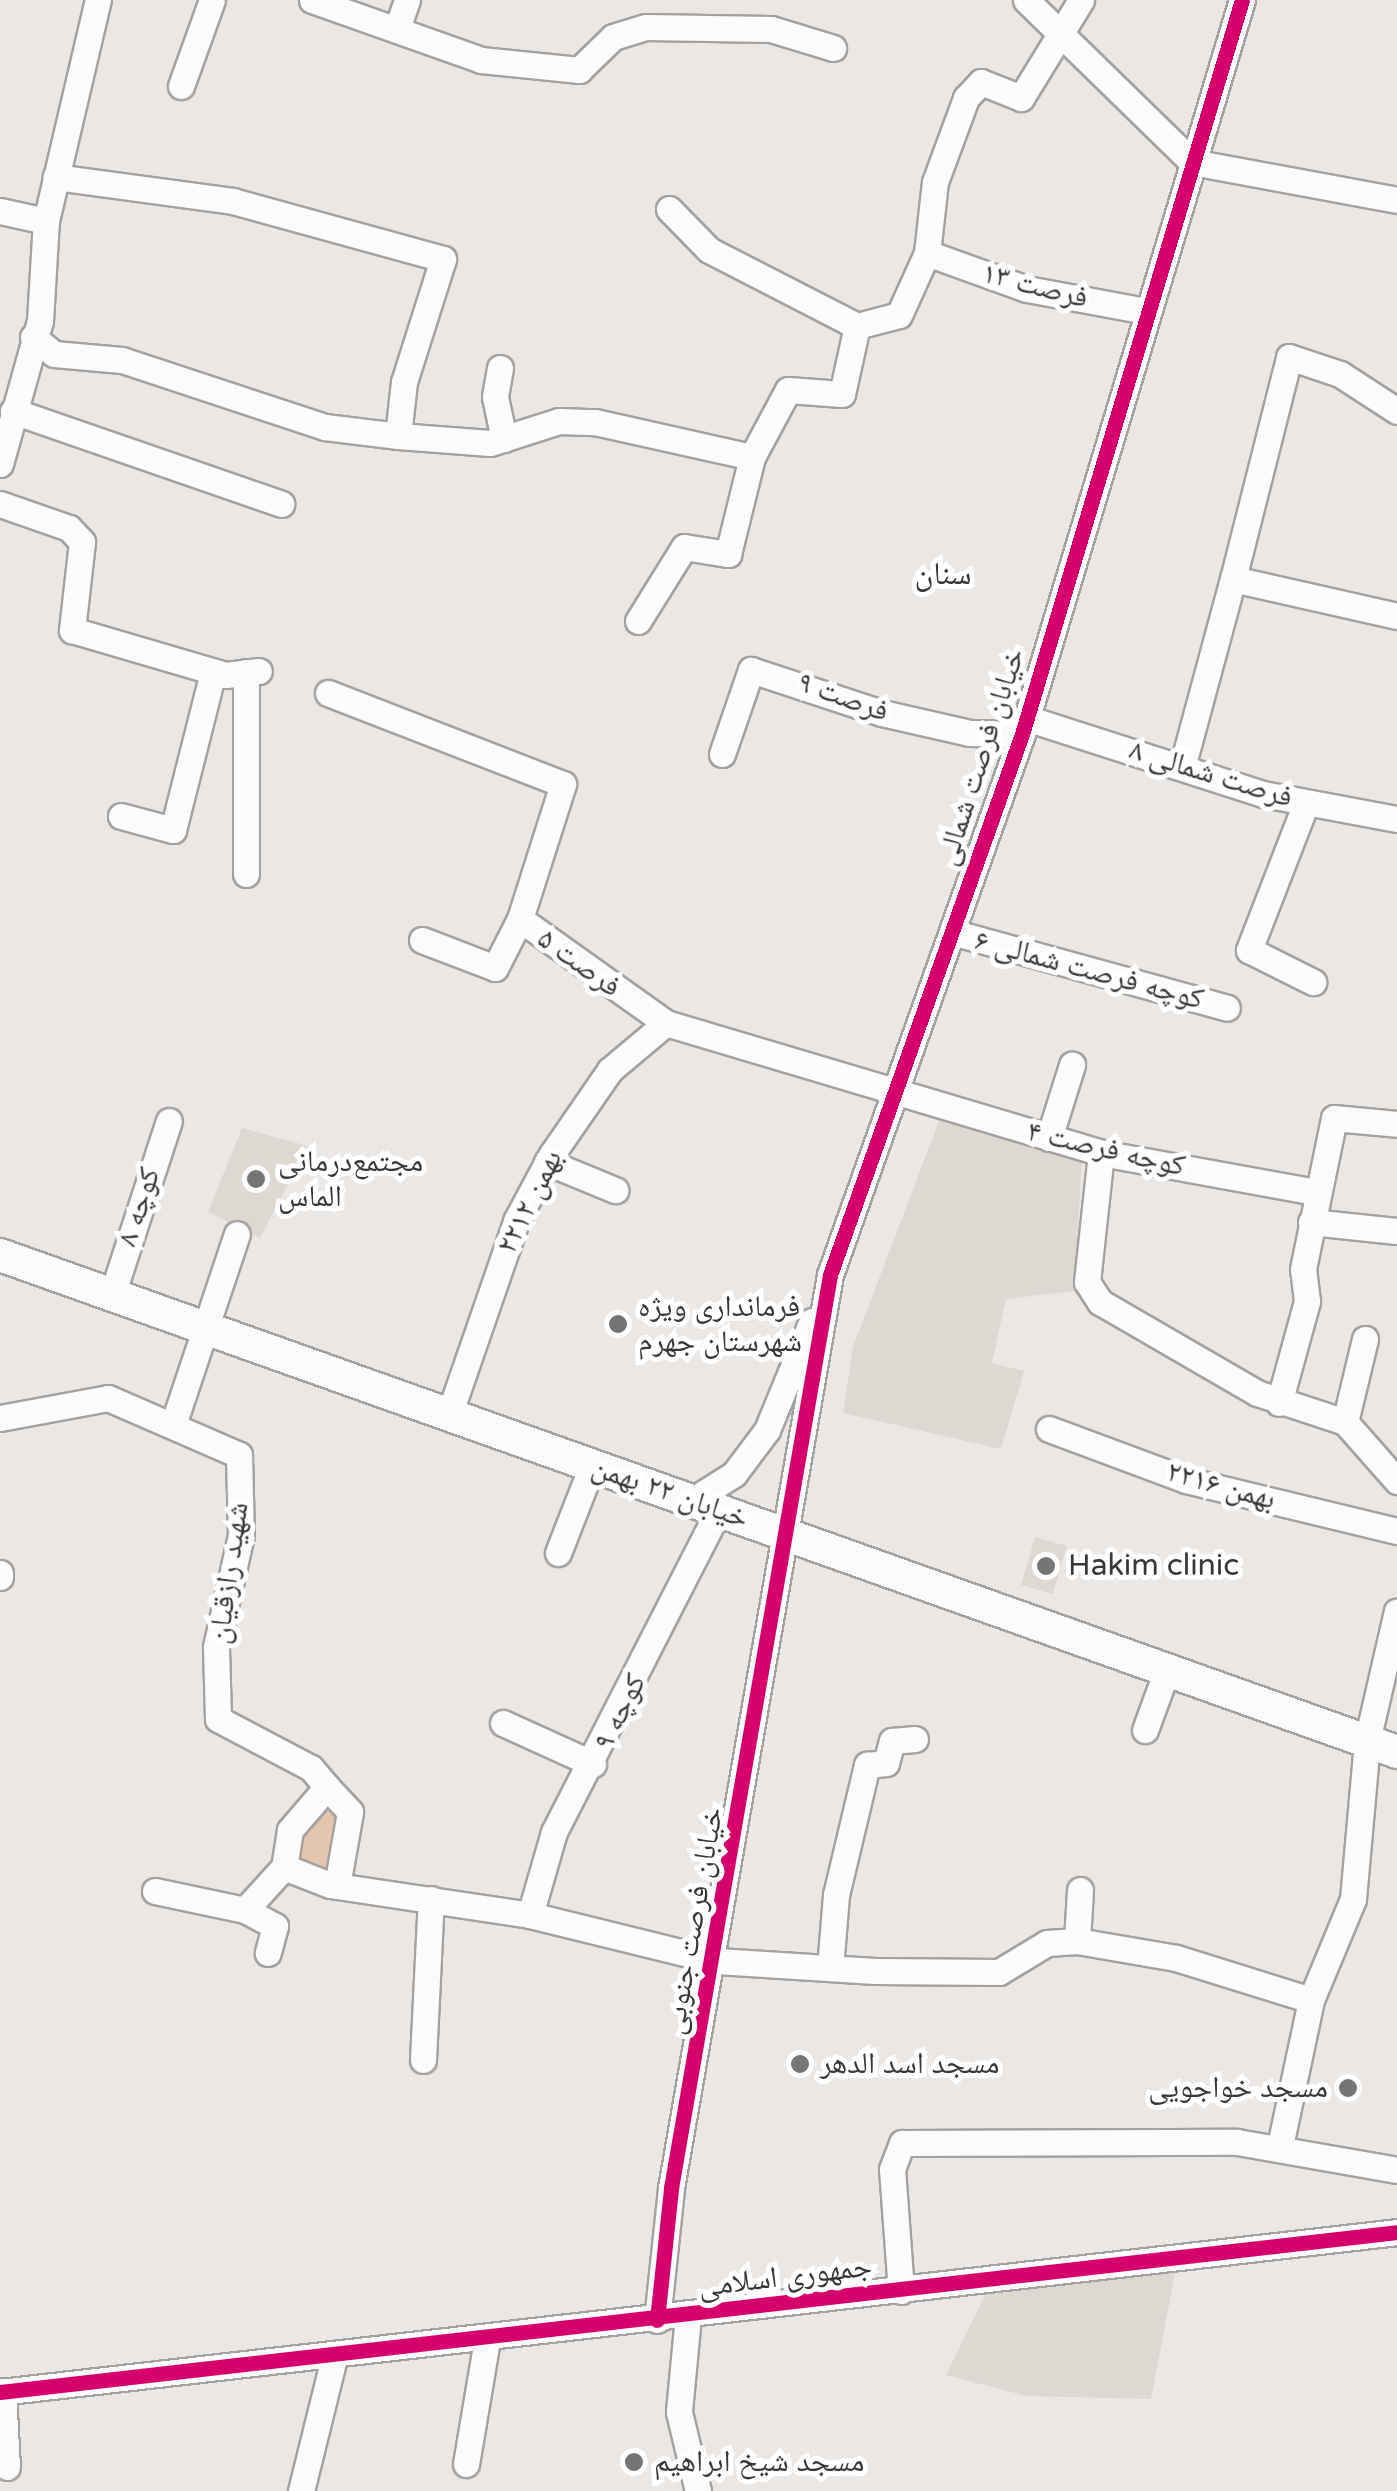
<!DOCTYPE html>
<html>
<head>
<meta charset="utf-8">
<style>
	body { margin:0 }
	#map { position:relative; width:1397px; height:2491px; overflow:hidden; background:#eae7e5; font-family:"Varela Round","Noto Naskh Arabic",sans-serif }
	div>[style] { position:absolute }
	.built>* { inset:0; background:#ded8d2; transform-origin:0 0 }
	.green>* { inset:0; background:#e4c5b0 }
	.roads { filter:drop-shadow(2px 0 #a4a2a0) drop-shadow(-2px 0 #a4a2a0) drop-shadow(0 2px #a4a2a0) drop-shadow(0 -2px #a4a2a0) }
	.minor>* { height:25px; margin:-12.5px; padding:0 12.5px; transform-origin:12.5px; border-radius:12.5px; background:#fcfbfb }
	.major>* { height:32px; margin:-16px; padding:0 16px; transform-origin:16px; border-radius:16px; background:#fcfbfb }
	.cycleway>* { height:15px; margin:-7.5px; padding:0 7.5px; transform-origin:7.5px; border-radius:7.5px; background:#d6006c }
	.dots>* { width:28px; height:28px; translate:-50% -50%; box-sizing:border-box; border:5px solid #fff; border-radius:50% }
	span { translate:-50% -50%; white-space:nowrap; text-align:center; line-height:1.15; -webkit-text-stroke:10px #fff; paint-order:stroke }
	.street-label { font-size:30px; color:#393735 }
	.poi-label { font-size:30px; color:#393735 }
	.left { translate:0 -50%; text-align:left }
	.right { translate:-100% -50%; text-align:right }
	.neighbourhood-label { font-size:32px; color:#393735 }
</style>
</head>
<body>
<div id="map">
	<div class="built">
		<div style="clip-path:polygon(939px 1121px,1082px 1160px,1074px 1291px,1006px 1299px,992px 1363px,1024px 1371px,1001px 1449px,843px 1413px,853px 1347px)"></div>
		<div style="clip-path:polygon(242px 1128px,308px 1146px,260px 1238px,208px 1212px)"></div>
		<div style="left:1035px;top:1537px;width:33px;height:50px;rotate:16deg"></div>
		<div style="clip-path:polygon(1175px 2273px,1151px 2399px,1027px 2396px,946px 2375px,987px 2291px)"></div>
	</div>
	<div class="green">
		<div style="clip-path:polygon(327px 1787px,350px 1812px,337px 1886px,284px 1867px)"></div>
	</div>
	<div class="roads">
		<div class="minor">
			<div style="left:312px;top:0;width:179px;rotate:19.5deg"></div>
			<div style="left:481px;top:60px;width:99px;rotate:5.8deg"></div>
			<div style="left:579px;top:70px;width:47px;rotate:-44.1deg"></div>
			<div style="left:613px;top:37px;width:34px;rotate:-17deg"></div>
			<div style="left:646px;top:27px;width:125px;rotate:0.9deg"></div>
			<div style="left:771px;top:29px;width:65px;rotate:17deg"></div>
			<div style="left:1026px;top:0;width:232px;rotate:44.3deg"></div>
			<div style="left:1192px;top:162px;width:208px;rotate:10.5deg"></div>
			<div style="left:398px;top:26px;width:28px;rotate:-71deg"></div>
			<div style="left:181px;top:86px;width:91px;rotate:-70.2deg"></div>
			<div style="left:669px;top:209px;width:57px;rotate:45.7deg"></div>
			<div style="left:709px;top:250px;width:166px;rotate:27.2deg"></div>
			<div style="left:0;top:211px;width:47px;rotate:12.3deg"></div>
			<div style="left:927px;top:253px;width:106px;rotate:19.8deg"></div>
			<div style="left:1027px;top:289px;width:121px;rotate:10.5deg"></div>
			<div style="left:33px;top:337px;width:27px;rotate:39deg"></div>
			<div style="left:54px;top:354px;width:68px;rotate:5deg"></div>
			<div style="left:122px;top:360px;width:214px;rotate:18.3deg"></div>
			<div style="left:325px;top:427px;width:74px;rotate:7deg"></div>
			<div style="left:398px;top:436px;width:54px;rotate:-83.7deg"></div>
			<div style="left:404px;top:382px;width:129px;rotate:-72.4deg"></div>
			<div style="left:443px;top:259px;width:218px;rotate:-164.6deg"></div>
			<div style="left:233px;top:201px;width:179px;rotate:-172.3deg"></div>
			<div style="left:500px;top:368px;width:29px;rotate:100deg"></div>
			<div style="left:495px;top:397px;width:43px;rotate:77.9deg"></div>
			<div style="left:13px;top:411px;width:284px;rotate:19.1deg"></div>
			<div style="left:398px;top:436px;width:92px;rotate:4.4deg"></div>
			<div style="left:490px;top:443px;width:72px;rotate:-17.7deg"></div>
			<div style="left:559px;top:421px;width:36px;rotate:2deg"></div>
			<div style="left:595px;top:422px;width:161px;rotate:12.6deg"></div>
			<div style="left:752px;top:457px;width:76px;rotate:-61.8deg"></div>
			<div style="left:788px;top:390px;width:54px;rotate:4.2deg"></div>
			<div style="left:842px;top:394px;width:70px;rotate:-77.6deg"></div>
			<div style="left:857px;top:326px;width:43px;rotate:-14.7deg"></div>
			<div style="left:899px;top:315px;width:68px;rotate:-65.7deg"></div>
			<div style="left:927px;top:253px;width:71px;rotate:-83.6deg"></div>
			<div style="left:935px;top:182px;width:90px;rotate:-69.7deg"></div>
			<div style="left:966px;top:98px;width:22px;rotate:-47deg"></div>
			<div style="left:981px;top:82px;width:43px;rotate:21.8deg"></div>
			<div style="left:1021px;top:98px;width:115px;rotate:-58.5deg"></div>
			<div style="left:0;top:464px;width:148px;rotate:-74.4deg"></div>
			<div style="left:40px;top:321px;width:100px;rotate:-86.6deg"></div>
			<div style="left:46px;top:221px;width:227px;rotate:-76.8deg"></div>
			<div style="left:0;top:504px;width:73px;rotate:19.2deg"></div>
			<div style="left:69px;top:528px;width:19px;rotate:47deg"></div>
			<div style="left:82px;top:542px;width:89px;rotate:96.5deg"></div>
			<div style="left:72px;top:630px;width:160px;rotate:16.3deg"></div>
			<div style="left:226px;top:675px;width:33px;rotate:-7deg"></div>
			<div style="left:1233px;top:579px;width:229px;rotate:-75.8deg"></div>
			<div style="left:1289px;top:357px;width:54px;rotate:18.4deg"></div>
			<div style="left:1340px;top:374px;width:68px;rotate:33deg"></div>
			<div style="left:638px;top:621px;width:87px;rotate:-58.1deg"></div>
			<div style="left:684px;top:547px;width:45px;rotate:9deg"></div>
			<div style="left:728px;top:554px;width:100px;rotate:-76.1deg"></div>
			<div style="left:246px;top:672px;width:202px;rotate:90deg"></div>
			<div style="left:328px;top:693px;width:252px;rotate:21.2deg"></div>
			<div style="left:563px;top:784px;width:142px;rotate:107.7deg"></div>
			<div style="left:520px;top:919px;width:179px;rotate:35.5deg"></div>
			<div style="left:666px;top:1023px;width:454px;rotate:16.6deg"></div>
			<div style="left:1101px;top:1153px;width:219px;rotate:10.3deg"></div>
			<div style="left:1026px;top:718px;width:249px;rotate:17.8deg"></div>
			<div style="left:1263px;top:794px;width:136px;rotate:10.6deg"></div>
			<div style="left:722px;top:754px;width:89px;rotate:-71deg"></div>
			<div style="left:751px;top:670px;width:138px;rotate:18.2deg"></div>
			<div style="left:882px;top:713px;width:90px;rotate:12.8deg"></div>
			<div style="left:970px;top:733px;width:52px;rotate:1.1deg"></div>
			<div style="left:1183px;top:764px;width:192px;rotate:-74.9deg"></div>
			<div style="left:1233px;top:579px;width:168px;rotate:12.7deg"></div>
			<div style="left:1306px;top:803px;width:158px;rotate:111.2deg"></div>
			<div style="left:1249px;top:950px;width:72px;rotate:26.6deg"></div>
			<div style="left:121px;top:816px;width:54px;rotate:15.1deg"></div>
			<div style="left:173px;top:830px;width:163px;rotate:-75.8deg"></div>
			<div style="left:952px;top:932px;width:285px;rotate:15.4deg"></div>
			<div style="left:422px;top:940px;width:78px;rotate:21deg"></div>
			<div style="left:495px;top:968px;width:55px;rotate:-63deg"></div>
			<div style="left:1049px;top:1138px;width:77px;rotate:-72.5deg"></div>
			<div style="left:1101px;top:1153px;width:130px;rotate:96.2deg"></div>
			<div style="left:1087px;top:1282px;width:24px;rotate:57deg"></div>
			<div style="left:1100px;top:1302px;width:181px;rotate:30.1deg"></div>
			<div style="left:1257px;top:1393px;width:93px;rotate:18.2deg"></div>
			<div style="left:547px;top:1162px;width:74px;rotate:22.4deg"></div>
			<div style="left:1311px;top:1222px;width:86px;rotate:6deg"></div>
			<div style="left:112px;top:1295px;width:183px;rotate:-71.9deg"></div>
			<div style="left:1365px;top:1339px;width:85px;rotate:103.5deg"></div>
			<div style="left:1345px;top:1422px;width:79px;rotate:48.6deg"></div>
			<div style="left:1279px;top:1403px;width:106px;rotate:-74.6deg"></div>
			<div style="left:1307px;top:1301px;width:32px;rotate:-97deg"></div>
			<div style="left:1303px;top:1269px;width:154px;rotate:-78.4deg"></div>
			<div style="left:1334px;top:1118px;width:63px;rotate:5.4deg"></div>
			<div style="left:449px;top:1415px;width:205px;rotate:-70.9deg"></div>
			<div style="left:516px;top:1221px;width:76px;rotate:-61.8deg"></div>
			<div style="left:552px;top:1154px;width:102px;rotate:-55.4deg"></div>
			<div style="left:610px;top:1070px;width:73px;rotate:-40deg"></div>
			<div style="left:0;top:1418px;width:110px;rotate:-10.5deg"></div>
			<div style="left:108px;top:1398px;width:143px;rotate:23.5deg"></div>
			<div style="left:239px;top:1455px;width:80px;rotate:88.6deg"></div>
			<div style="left:241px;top:1535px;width:115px;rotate:102.6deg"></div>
			<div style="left:216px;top:1647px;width:72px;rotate:88.4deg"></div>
			<div style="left:218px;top:1719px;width:105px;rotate:27.8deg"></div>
			<div style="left:311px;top:1768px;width:25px;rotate:50deg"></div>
			<div style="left:327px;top:1787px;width:57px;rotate:130.7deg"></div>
			<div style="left:290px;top:1830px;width:37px;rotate:99deg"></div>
			<div style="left:174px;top:1422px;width:198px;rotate:-71.5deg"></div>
			<div style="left:1049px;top:1429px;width:146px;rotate:20.4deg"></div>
			<div style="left:1186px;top:1480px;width:217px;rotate:13.6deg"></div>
			<div style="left:691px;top:1501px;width:51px;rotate:-32.1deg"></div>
			<div style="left:734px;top:1474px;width:55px;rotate:-53.1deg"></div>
			<div style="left:767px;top:1430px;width:118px;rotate:-67.6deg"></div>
			<div style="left:558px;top:1553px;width:93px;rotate:-68.7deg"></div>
			<div style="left:0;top:1573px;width:4px;rotate:90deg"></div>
			<div style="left:503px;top:1723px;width:99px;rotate:24.5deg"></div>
			<div style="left:1145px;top:1730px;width:64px;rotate:-69.9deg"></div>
			<div style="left:327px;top:1787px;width:34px;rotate:47deg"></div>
			<div style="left:350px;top:1812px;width:75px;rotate:100deg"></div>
			<div style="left:155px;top:1891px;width:92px;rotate:11.9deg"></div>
			<div style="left:245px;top:1910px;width:58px;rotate:-47.8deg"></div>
			<div style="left:284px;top:1867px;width:49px;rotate:21.4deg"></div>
			<div style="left:330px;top:1885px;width:202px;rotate:8.5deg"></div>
			<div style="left:530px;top:1915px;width:193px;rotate:13.8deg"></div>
			<div style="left:717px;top:1961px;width:158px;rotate:3.6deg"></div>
			<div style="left:875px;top:1971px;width:124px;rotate:0.5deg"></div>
			<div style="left:999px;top:1972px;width:56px;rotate:-31.1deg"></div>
			<div style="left:1047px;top:1943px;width:30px;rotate:-4deg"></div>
			<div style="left:1077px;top:1941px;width:100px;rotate:9.7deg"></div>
			<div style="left:1176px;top:1958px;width:141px;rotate:17.3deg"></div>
			<div style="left:245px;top:1910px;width:34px;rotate:28deg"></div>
			<div style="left:275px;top:1926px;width:28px;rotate:105deg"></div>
			<div style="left:530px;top:1915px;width:86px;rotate:-73.9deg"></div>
			<div style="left:554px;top:1832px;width:360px;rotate:-62.9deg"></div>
			<div style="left:1077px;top:1941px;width:51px;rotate:-86.6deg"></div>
			<div style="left:830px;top:1968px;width:73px;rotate:-85.3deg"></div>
			<div style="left:836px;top:1895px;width:134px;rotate:-76.6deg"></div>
			<div style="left:867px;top:1765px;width:19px;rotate:-6deg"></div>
			<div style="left:886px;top:1763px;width:23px;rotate:-75deg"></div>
			<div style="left:892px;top:1741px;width:23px;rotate:-5deg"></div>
			<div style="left:423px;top:2060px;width:161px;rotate:-87.2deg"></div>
			<div style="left:1280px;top:2146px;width:149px;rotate:-78deg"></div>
			<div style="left:1311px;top:2000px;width:109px;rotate:-67.4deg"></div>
			<div style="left:1353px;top:1899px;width:159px;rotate:-84.9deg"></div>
			<div style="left:1367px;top:1741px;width:133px;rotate:-77deg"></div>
			<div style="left:901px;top:2291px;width:122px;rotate:-94.2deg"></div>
			<div style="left:892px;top:2169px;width:28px;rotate:-69deg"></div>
			<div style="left:902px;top:2143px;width:335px;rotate:-0.2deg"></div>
			<div style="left:1237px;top:2142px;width:162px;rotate:9.9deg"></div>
			<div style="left:688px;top:2316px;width:96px;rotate:95.4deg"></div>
			<div style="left:679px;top:2412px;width:81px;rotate:76.5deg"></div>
			<div style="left:657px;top:2320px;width:133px;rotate:-83.9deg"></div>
			<div style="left:671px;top:2188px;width:927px;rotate:-80.12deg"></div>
			<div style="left:830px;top:1275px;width:574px;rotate:-70.46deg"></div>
			<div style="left:1022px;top:734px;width:766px;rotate:-73.32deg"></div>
			<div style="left:3px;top:2391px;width:76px;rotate:87deg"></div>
			<div style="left:0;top:2392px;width:1406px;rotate:-6.53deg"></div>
			<div style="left:466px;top:2464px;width:126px;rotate:-80.4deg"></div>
			<div style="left:301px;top:2491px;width:137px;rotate:-76.1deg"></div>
		</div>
		<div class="major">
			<div style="left:0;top:1255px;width:1483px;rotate:19.58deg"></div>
		</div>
	</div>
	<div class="cycleway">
		<div style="left:657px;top:2320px;width:133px;rotate:-83.9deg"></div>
		<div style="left:671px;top:2188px;width:927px;rotate:-80.12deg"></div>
		<div style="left:830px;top:1275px;width:574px;rotate:-70.46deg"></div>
		<div style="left:1022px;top:734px;width:766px;rotate:-73.32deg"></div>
		<div style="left:0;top:2392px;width:1406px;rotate:-6.53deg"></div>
	</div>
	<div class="dots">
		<div style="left:256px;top:1179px;background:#777573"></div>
		<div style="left:618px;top:1324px;background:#777573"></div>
		<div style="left:1046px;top:1566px;background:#777573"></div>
		<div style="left:800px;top:2064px;background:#777573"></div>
		<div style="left:1348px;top:2088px;background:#777573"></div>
		<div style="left:634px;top:2462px;background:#777573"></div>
	</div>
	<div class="street-label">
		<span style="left:1035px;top:286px;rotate:14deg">فرصت ۱۳</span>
		<span style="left:843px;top:697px;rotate:20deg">فرصت ۹</span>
		<span style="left:981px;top:757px;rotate:-72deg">خیابان فرصت شمالی</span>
		<span style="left:1211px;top:774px;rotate:17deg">فرصت شمالی ۸</span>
		<span style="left:579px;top:963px;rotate:36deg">فرصت ۵</span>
		<span style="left:1089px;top:970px;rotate:15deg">کوچه فرصت شمالی ۶</span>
		<span style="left:1106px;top:1149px;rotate:13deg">کوچه فرصت ۴</span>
		<span style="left:530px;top:1202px;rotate:-64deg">۲۲بهمن ۱۲</span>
		<span style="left:139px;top:1207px;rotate:-72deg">کوچه ۸</span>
		<span style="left:1221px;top:1486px;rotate:15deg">۲۲بهمن ۱۶</span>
		<span style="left:670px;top:1493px;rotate:19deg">خیابان ۲۲ بهمن</span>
		<span style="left:229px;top:1573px;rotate:-82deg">شهید رازقیان</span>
		<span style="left:620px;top:1712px;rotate:-63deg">کوچه ۹</span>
		<span style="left:694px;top:1921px;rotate:-80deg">خیابان فرصت جنوبی</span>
		<span style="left:785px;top:2277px;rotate:-7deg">جمهوری اسلامی</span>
	</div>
	<div class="poi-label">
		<span class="left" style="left:278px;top:1179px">مجتمع‌درمانی<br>الماس</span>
		<span class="left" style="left:638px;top:1324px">فرمانداری ویژه<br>شهرستان جهرم</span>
		<span class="left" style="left:1068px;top:1566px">Hakim clinic</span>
		<span class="left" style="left:820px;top:2064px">مسجد اسد الدهر</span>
		<span class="right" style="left:1328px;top:2088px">مسجد خواجویی</span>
		<span class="left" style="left:654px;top:2462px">مسجد شیخ ابراهیم</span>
	</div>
	<div class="neighbourhood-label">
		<span style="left:943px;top:574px">سنان</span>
	</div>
</div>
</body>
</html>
